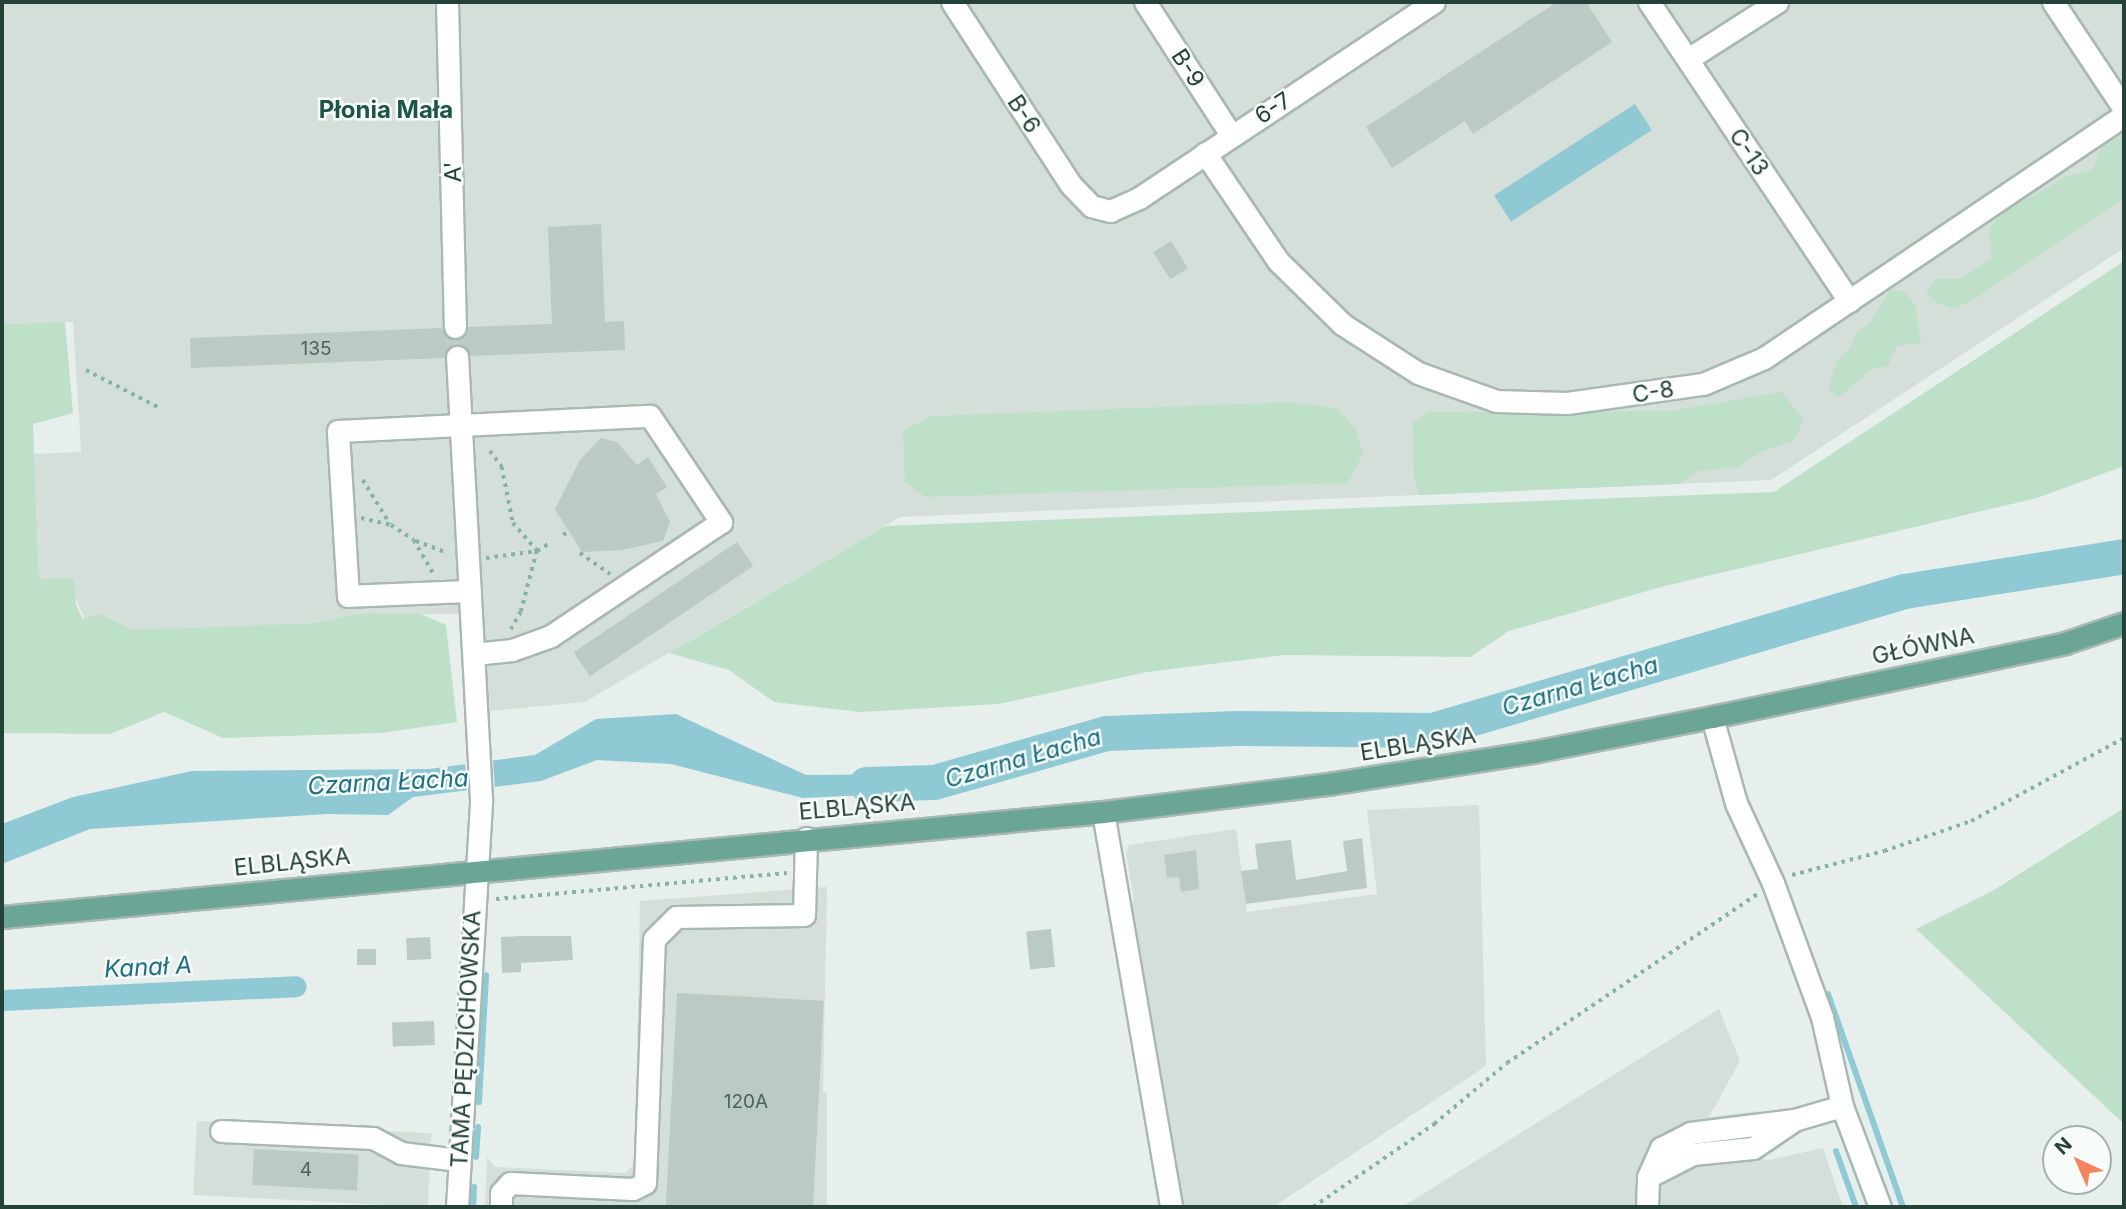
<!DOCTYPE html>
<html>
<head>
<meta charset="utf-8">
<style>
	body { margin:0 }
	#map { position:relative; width:2126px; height:1209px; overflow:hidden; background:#e6efeb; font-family:Inter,sans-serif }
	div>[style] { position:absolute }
	.built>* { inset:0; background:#d4dfda; transform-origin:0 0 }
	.green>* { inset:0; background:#bfe0c8 }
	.water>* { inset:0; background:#8ec9d4; transform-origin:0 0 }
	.pier>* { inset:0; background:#e6efeb; transform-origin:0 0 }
	.stream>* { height:6px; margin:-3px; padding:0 3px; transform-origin:3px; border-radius:3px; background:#8ec9d4 }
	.canal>* { height:21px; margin:-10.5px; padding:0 10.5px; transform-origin:10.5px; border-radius:10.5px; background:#8ec9d4 }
	.river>* { height:35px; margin:-17.5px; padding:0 17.5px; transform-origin:17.5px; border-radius:17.5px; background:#8ec9d4 }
	.building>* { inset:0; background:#bbcac4; transform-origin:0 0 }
	.minor-tunnel>* { height:21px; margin-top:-10.5px; transform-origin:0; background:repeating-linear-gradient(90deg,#bfccc8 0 21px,transparent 0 31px) }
	.path>* { height:3.5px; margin-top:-1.75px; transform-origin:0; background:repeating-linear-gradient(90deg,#86b3a5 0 3.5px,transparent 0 8.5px) }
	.roads { filter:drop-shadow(2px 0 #a8b8b2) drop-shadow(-2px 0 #a8b8b2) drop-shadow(0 2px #a8b8b2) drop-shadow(0 -2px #a8b8b2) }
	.minor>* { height:21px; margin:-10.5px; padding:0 10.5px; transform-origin:10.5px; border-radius:10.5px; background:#fff }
	.major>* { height:21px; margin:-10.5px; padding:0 10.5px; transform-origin:10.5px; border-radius:10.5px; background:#6aa596 }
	span { translate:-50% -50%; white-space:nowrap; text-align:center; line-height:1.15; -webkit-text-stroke:5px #f7fbf9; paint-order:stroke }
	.number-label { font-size:19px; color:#4a645c }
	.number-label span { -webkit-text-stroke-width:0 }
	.street-label { font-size:23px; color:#24423a }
	.neighbourhood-label { font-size:24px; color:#1f5548; font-weight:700 }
	.water-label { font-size:24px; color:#1c6f80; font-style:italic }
	.frame { position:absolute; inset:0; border:4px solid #24423a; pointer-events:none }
	.north { position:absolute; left:2042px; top:1125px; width:70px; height:70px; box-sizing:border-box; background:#f7fbf9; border:2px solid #a3b1ad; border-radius:50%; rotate:316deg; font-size:19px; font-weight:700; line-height:28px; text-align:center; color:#24423a }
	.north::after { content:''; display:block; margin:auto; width:24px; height:32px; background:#f4845f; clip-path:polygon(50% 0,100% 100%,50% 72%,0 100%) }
</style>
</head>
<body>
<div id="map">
	<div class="built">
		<div style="clip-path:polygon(2px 2px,2124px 2px,2124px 248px,1771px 480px,900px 517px,585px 702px,490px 711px,482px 614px,354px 614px,314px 623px,91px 632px,75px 598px,39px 580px,34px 454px,81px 452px,80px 432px,73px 322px,2px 324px)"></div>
		<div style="clip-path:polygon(1479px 805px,1486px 1066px,1273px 1207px,1179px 1207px,1131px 906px,1134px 900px,1126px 853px,1129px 845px,1236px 829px,1247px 912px,1377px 894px,1367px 810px)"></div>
		<div style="clip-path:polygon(827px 887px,823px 1092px,827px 1093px,827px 1203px,833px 1207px,485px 1207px,487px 1157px,495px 1167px,625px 1173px,635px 1164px,640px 901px)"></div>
		<div style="clip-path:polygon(1719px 1009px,1740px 1061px,1709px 1117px,1758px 1111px,1764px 1161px,1823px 1148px,1843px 1207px,1402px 1207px)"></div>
		<div style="left:197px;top:1121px;width:235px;height:74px;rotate:3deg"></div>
	</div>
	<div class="green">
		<div style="clip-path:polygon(2124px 134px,2124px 198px,1977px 297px,1955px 309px,1935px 302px,1926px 292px,1936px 279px,1959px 279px,1992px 259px,1989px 229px,2002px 213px,2066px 177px,2093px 169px,2101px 147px)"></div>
		<div style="clip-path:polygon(2124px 261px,2124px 466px,2037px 498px,1661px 587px,1509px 631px,1470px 657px,1285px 655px,1147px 672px,998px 704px,860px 712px,774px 702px,729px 670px,669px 653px,885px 526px,1774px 492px)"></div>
		<div style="clip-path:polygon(1889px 291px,1903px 291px,1915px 304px,1921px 343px,1897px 346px,1888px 366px,1872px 369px,1839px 397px,1828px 389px,1837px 360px,1850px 348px,1858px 330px,1868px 325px)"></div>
		<div style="clip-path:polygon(65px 322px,73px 413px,33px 424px,39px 579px,74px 578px,76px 605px,83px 619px,99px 614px,133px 630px,314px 623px,354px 614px,421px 614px,446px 625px,457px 722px,381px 733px,223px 738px,164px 712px,110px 734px,2px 733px,2px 324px)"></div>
		<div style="clip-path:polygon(1782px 392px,1804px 420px,1794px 441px,1762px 451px,1739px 467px,1698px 471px,1678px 484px,1420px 495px,1414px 479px,1413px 423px,1428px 412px,1670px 411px)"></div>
		<div style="clip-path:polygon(1289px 402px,1337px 408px,1356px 429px,1363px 454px,1348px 483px,925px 497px,905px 482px,903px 430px,932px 416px)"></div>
		<div style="clip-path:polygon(2124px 808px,2124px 1124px,1916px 929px,1994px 890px)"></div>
	</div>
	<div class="water">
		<div style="left:1635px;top:104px;width:31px;height:168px;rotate:57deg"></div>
		<div style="clip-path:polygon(676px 714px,806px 775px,932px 774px,889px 794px,803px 798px,671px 764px,597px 760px,541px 781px,413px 797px,388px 815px,327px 814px,90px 829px,2px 864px,2px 824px,73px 797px,192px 771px,429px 769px,535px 755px,596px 719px)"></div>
	</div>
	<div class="pier">
		<div style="left:493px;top:761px;width:29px;height:28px;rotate:86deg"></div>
	</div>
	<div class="stream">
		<div style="left:1828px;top:994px;width:226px;rotate:70.6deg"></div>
		<div style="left:479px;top:1102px;width:127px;rotate:-86.8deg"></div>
		<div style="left:1836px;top:1151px;width:59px;rotate:70.3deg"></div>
		<div style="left:476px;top:1157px;width:30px;rotate:-86deg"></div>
		<div style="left:473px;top:1207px;width:20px;rotate:-87deg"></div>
	</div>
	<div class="canal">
		<div style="left:2px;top:1000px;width:294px;rotate:-2.7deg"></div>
	</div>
	<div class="river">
		<div style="left:866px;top:784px;width:68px;rotate:-1.7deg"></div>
		<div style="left:934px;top:782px;width:179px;rotate:-15.9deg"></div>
		<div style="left:1106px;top:733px;width:131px;rotate:-2.2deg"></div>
		<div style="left:1237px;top:728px;width:195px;rotate:0.6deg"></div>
		<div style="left:1432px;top:730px;width:492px;rotate:-16.4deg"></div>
		<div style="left:1904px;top:591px;width:223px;rotate:-9deg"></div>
	</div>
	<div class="building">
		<div style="clip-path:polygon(1557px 2px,1586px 2px,1612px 42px,1473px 134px,1465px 121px,1392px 168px,1366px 127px)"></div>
		<div style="clip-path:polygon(601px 224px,605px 322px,624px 321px,625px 350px,470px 356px,457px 344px,449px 346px,444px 358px,191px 368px,190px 338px,442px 328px,448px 338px,456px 340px,468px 327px,552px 324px,548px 227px)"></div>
		<div style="left:1171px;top:241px;width:32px;height:21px;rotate:58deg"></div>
		<div style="clip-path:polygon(601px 438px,617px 442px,637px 465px,648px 457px,667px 487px,656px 494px,670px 522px,663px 541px,622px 550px,582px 552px,555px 509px,580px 460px)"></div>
		<div style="left:737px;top:542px;width:29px;height:197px;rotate:56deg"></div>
		<div style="clip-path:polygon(1362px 838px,1367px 888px,1246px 904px,1241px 871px,1258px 869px,1255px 844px,1291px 840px,1296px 880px,1347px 871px,1343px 841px)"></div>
		<div style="clip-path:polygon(1196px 850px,1199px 889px,1181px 892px,1179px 877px,1167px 878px,1164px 855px)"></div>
		<div style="left:1051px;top:929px;width:38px;height:25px;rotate:84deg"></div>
		<div style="clip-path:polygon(520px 936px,571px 936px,573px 960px,521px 963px,521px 972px,502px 973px,501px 937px)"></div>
		<div style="left:430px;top:937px;width:22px;height:24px;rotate:87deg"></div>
		<div style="left:376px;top:949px;width:16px;height:19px;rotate:90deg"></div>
		<div style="left:677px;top:993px;width:147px;height:214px;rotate:3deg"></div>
		<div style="left:434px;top:1021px;width:24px;height:42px;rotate:88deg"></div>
		<div style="left:254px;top:1149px;width:105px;height:36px;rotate:3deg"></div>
	</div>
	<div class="minor-tunnel">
		<div style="left:455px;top:327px;width:30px;rotate:86deg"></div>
	</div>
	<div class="path">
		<div style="left:86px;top:370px;width:83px;rotate:27.2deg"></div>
		<div style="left:490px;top:451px;width:20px;rotate:53deg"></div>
		<div style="left:502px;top:467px;width:57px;rotate:78.9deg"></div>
		<div style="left:513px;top:523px;width:37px;rotate:49deg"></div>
		<div style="left:537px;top:551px;width:63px;rotate:104.7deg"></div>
		<div style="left:521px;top:612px;width:20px;rotate:120deg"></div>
		<div style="left:363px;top:480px;width:52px;rotate:58.5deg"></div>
		<div style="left:361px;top:518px;width:31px;rotate:13deg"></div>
		<div style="left:391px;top:525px;width:27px;rotate:33deg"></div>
		<div style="left:414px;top:540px;width:39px;rotate:60deg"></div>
		<div style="left:563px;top:535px;width:4px;rotate:-34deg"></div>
		<div style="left:416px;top:541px;width:34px;rotate:21deg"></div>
		<div style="left:580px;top:553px;width:37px;rotate:35deg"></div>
		<div style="left:486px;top:558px;width:51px;rotate:-7.8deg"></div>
		<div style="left:537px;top:551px;width:15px;rotate:-32deg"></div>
		<div style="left:1792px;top:875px;width:95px;rotate:-14.6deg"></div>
		<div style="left:1884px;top:851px;width:92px;rotate:-19deg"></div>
		<div style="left:1971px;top:821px;width:174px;rotate:-28.5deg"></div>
		<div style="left:496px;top:899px;width:292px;rotate:-5.1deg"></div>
		<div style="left:1313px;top:1207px;width:147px;rotate:-34.4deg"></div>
		<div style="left:1434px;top:1124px;width:95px;rotate:-39.9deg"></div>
		<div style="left:1507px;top:1063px;width:303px;rotate:-34deg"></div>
	</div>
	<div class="roads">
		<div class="minor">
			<div style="left:447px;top:2px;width:325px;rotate:88.6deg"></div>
			<div style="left:952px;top:2px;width:218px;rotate:57deg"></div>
			<div style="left:1071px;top:185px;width:29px;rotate:46deg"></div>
			<div style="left:1091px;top:206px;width:20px;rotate:15deg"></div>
			<div style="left:1110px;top:211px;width:32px;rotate:-24deg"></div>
			<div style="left:1139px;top:198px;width:354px;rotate:-33.6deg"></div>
			<div style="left:1145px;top:2px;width:158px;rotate:57.1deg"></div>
			<div style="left:1649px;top:2px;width:360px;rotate:56.2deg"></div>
			<div style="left:2053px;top:2px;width:128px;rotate:56.4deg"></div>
			<div style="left:1688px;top:59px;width:106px;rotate:-32.6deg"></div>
			<div style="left:1205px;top:153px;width:130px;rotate:55.9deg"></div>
			<div style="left:1278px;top:261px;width:90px;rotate:44.5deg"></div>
			<div style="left:1342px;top:324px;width:90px;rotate:32.8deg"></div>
			<div style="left:1418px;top:373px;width:83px;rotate:19.7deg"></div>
			<div style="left:1496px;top:401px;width:71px;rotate:1.6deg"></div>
			<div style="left:1567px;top:403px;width:137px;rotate:-8deg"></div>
			<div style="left:1703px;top:384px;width:66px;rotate:-23.1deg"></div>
			<div style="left:1764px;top:358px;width:434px;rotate:-34deg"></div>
			<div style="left:470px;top:591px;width:122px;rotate:177.7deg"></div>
			<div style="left:348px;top:596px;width:165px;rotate:-93.5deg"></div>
			<div style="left:338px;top:431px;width:312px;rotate:-2.8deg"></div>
			<div style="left:650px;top:416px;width:128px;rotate:56.2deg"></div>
			<div style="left:721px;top:522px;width:205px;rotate:146.2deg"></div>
			<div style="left:551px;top:636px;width:41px;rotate:160.3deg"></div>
			<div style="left:512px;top:650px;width:38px;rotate:174deg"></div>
			<div style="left:1712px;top:717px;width:89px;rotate:74.4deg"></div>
			<div style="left:1736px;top:803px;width:88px;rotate:65.2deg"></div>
			<div style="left:1773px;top:883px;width:143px;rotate:69.9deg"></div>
			<div style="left:1822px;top:1017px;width:91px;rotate:77.3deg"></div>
			<div style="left:1842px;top:1106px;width:108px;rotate:69.4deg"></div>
			<div style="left:1103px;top:812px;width:401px;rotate:80.2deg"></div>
			<div style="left:221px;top:1131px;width:152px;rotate:2.6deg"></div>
			<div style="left:373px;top:1138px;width:32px;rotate:28deg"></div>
			<div style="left:401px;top:1153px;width:58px;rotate:6.9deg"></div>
			<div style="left:1648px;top:1177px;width:51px;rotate:-27.1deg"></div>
			<div style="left:1693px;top:1154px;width:60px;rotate:-5.7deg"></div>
			<div style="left:1753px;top:1148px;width:48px;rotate:-34deg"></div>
			<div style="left:457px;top:1207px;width:409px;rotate:-86.6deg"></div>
			<div style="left:481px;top:799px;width:443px;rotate:-93.1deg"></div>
			<div style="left:501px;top:1207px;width:14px;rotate:-90deg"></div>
			<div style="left:501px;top:1193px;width:13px;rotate:-48deg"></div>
			<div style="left:510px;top:1183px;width:123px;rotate:2.8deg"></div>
			<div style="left:633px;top:1189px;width:13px;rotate:-27deg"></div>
			<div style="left:645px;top:1183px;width:244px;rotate:-87.9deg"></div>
			<div style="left:654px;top:939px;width:31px;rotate:-45deg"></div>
			<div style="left:676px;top:917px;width:128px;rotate:-0.9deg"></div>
			<div style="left:804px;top:915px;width:77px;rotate:-88.5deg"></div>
			<div style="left:1647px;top:1207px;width:30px;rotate:-88deg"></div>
			<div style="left:1648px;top:1177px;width:32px;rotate:-66deg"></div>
			<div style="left:1661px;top:1148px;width:33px;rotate:-27deg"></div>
			<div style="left:1690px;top:1133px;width:105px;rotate:-7.1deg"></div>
			<div style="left:1794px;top:1120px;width:50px;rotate:-16.3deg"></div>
		</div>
		<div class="major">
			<div style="left:2px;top:917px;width:1106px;rotate:-5.45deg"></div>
			<div style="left:1103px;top:812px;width:227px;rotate:-7.1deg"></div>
			<div style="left:1328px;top:784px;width:207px;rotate:-8.9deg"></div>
			<div style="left:1533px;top:752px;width:182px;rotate:-11.1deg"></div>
			<div style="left:1712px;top:717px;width:361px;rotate:-11.8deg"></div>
			<div style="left:2065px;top:643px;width:62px;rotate:-18.7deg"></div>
		</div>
	</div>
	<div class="number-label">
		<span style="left:316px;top:349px">135</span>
		<span style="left:746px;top:1102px">120A</span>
		<span style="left:306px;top:1170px">4</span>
	</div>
	<div class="street-label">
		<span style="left:1188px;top:68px;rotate:57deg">B-9</span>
		<span style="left:1273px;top:108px;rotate:-33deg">6-7</span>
		<span style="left:1024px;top:114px;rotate:57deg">B-6</span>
		<span style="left:1749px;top:152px;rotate:56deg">C-13</span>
		<span style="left:453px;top:172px;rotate:-91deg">A'</span>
		<span style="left:1653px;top:392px;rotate:-9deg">C-8</span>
		<span style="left:1923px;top:646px;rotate:-12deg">GŁÓWNA</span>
		<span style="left:1418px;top:744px;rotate:-9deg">ELBLĄSKA</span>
		<span style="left:857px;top:807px;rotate:-5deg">ELBLĄSKA</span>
		<span style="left:292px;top:862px;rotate:-6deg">ELBLĄSKA</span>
		<span style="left:466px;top:1039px;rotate:-87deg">TAMA PĘDZICHOWSKA</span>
	</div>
	<div class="neighbourhood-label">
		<span style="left:386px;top:110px">Płonia Mała</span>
	</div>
	<div class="water-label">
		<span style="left:1580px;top:686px;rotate:-16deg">Czarna Łacha</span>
		<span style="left:1023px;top:758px;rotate:-16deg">Czarna Łacha</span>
		<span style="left:388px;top:782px;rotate:-3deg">Czarna Łacha</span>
		<span style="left:148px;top:967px;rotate:-3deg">Kanał A</span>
	</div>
	<div class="frame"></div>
	<div class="north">N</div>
</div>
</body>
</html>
